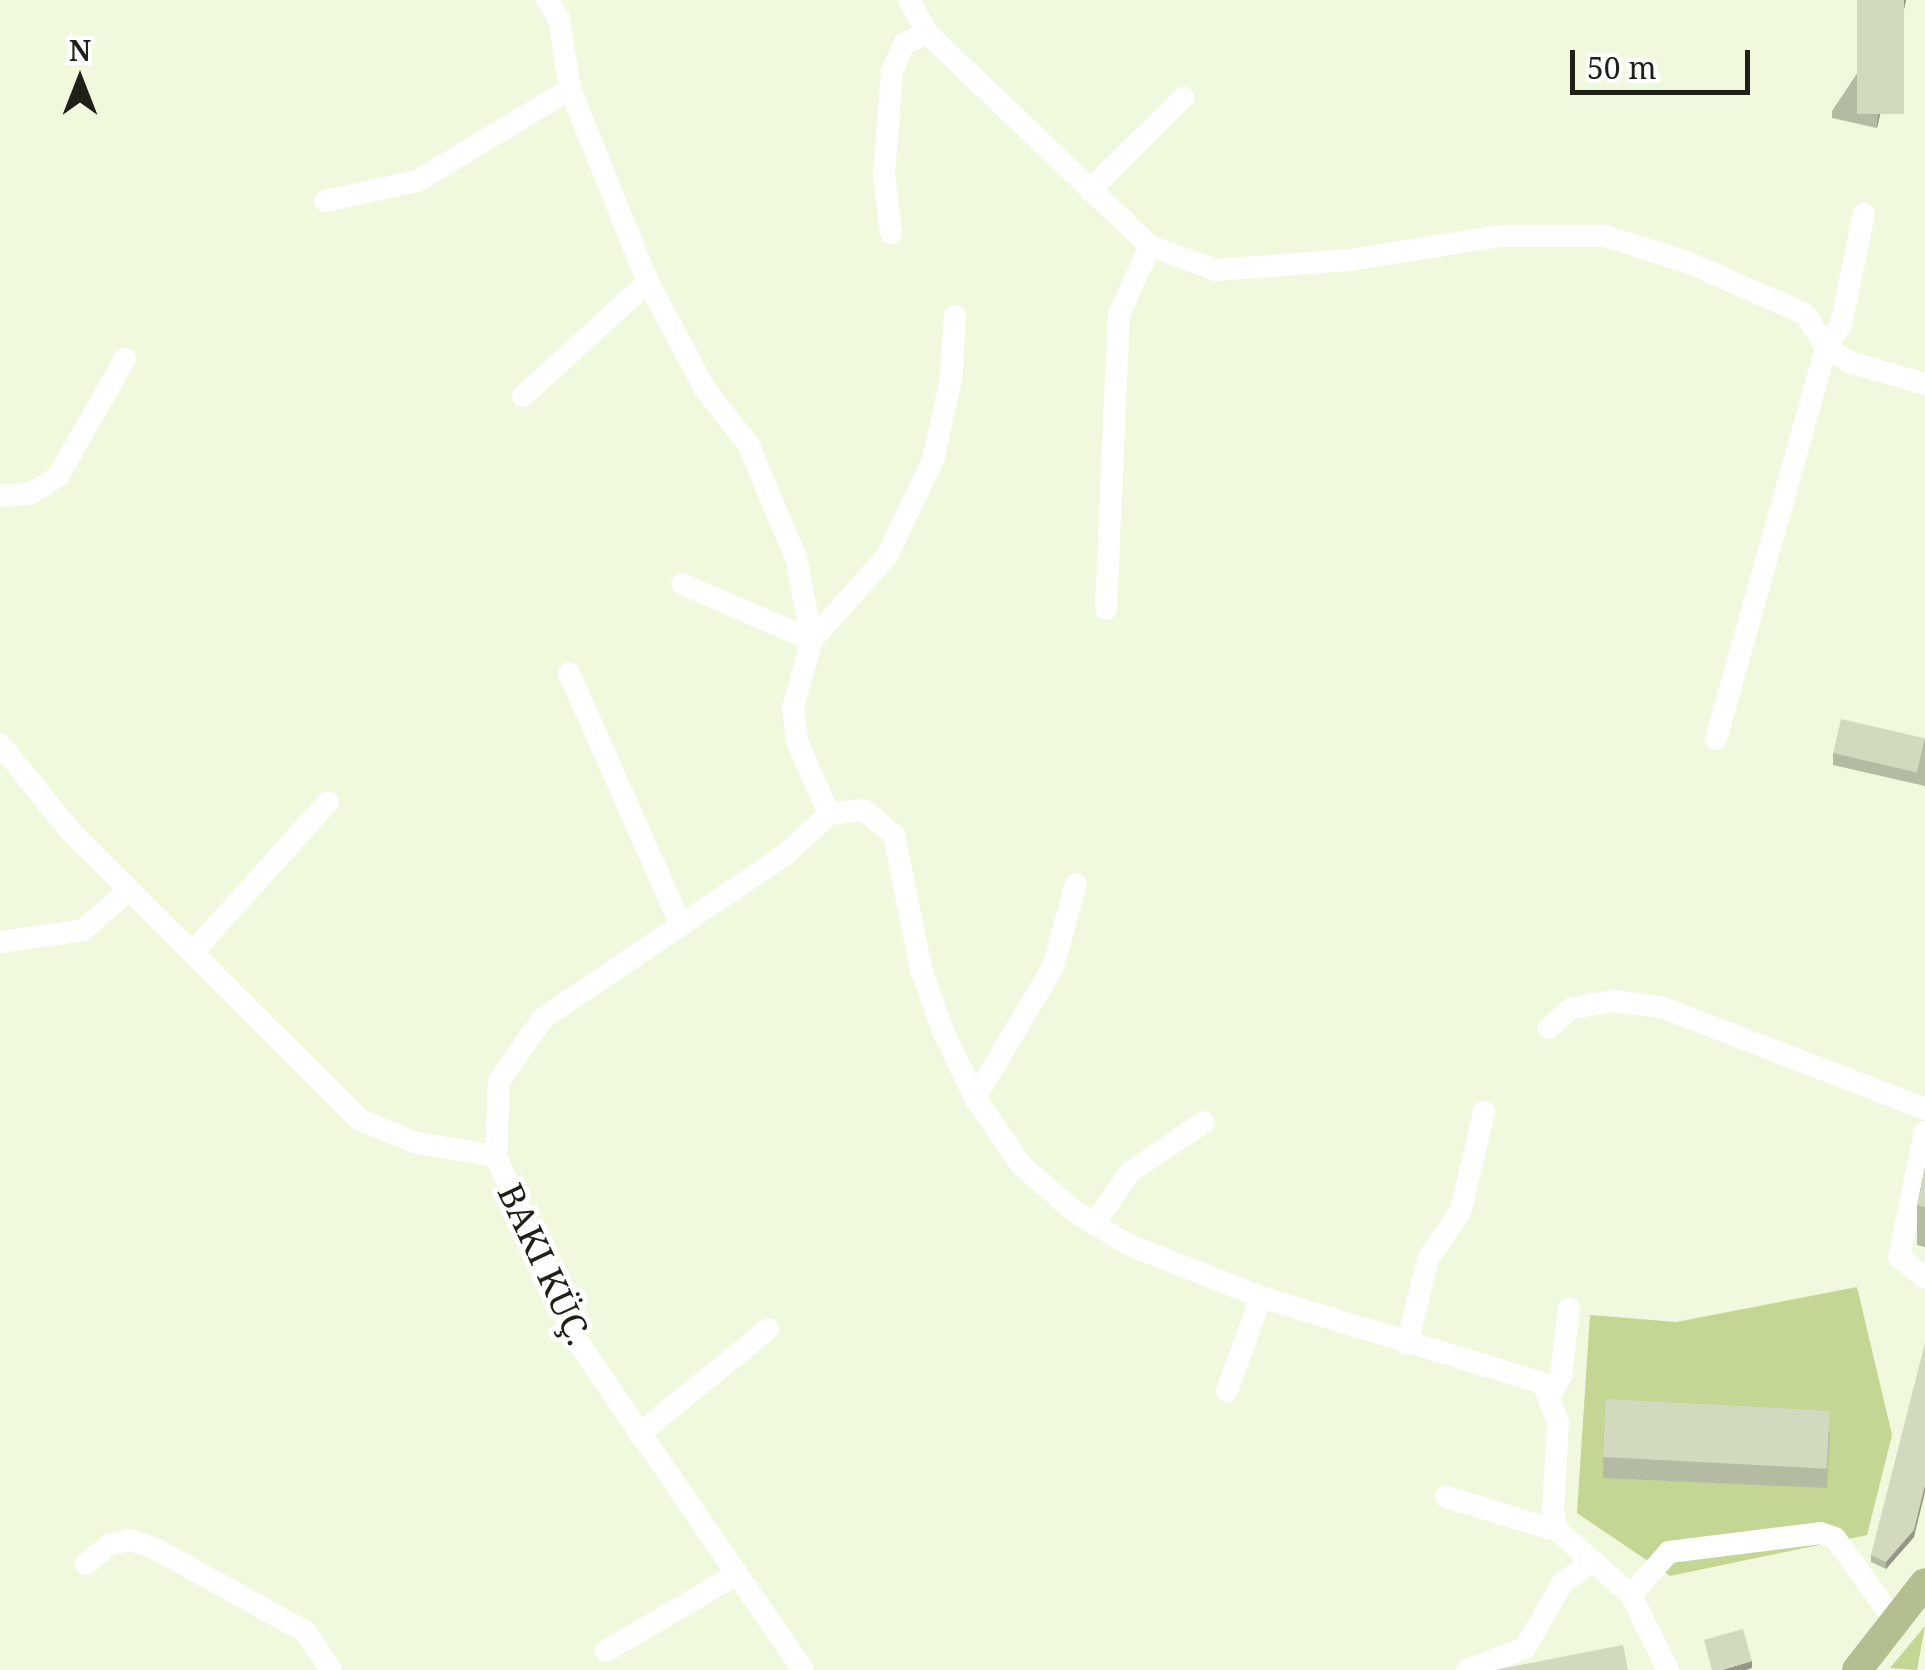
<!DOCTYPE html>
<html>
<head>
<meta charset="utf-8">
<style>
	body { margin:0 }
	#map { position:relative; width:1925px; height:1670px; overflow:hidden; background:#f0f8dd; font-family:"Noto Serif",serif }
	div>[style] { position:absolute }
	.green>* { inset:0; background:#c4d693 }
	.minor>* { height:22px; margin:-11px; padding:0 11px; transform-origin:11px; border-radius:11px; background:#fff }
	.major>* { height:30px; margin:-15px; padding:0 15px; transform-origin:15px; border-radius:15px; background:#b3be91 }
	.wall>* { inset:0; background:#b4bba3 }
	.shaded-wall>* { inset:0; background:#929885 }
	.building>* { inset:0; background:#d1d9be; transform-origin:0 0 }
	span { translate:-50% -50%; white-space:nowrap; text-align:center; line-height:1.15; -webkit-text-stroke:10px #fff; paint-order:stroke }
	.street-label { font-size:35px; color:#1e2117 }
	.north { position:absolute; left:30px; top:30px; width:100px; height:100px; -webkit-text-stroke:8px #fff; paint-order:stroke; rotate:0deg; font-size:28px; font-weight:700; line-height:40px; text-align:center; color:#1e2117 }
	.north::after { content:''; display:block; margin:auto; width:35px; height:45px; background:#1e2117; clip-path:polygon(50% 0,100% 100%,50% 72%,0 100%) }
	.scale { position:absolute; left:1570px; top:50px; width:180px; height:45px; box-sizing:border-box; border:5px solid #1e2117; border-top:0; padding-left:12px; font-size:30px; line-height:35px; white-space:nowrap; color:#1e2117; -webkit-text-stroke:8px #fff; paint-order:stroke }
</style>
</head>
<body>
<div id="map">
	<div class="green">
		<div style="clip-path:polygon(1857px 1287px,1892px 1435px,1867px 1535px,1670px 1576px,1577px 1513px,1590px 1315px,1676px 1322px)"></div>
		<div style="clip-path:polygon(1925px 1626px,1917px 1670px,1889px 1668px,1890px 1668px)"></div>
	</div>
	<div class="minor">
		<div style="left:547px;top:0;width:22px;rotate:58deg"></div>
		<div style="left:559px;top:19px;width:71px;rotate:81.1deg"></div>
		<div style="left:570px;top:89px;width:208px;rotate:68deg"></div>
		<div style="left:648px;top:282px;width:121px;rotate:62deg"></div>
		<div style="left:705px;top:389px;width:70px;rotate:52deg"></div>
		<div style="left:748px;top:444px;width:124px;rotate:67.2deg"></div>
		<div style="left:796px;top:558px;width:84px;rotate:79deg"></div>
		<div style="left:812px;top:640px;width:71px;rotate:105.6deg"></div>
		<div style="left:793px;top:708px;width:33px;rotate:83deg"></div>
		<div style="left:797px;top:741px;width:80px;rotate:66.3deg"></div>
		<div style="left:909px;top:0;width:38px;rotate:61deg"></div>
		<div style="left:927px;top:33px;width:308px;rotate:43.7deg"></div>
		<div style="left:1150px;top:246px;width:70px;rotate:20deg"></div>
		<div style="left:1216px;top:270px;width:133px;rotate:-4.3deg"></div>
		<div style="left:1349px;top:260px;width:154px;rotate:-9deg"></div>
		<div style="left:1501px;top:236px;width:104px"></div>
		<div style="left:1605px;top:236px;width:86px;rotate:17.6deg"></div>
		<div style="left:1687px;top:262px;width:129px;rotate:23.8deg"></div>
		<div style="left:1805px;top:314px;width:40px;rotate:58deg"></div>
		<div style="left:1826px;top:348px;width:27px;rotate:31deg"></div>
		<div style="left:1849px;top:362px;width:79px;rotate:16.1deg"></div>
		<div style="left:1090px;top:190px;width:131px;rotate:-44.7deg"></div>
		<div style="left:325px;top:201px;width:94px;rotate:-12.3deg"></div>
		<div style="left:417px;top:181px;width:179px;rotate:-31deg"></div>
		<div style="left:891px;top:233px;width:59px;rotate:-96.8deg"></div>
		<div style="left:884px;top:174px;width:102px;rotate:-85.5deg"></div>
		<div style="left:892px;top:72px;width:30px;rotate:-67deg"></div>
		<div style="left:904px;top:44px;width:25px;rotate:-26deg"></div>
		<div style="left:523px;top:396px;width:169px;rotate:-42.4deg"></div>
		<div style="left:0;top:496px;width:32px;rotate:-5deg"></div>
		<div style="left:32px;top:493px;width:31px;rotate:-33deg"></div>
		<div style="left:58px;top:476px;width:135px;rotate:-60.2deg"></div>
		<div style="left:682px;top:584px;width:142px;rotate:23.3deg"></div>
		<div style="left:812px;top:640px;width:113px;rotate:-48.2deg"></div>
		<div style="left:887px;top:556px;width:106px;rotate:-64.4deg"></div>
		<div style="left:933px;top:460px;width:83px;rotate:-77.5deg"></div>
		<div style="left:951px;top:379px;width:63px;rotate:-86.4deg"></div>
		<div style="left:1106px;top:609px;width:295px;rotate:-87.5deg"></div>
		<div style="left:1119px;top:314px;width:75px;rotate:-65.5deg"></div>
		<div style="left:569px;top:673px;width:274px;rotate:66.1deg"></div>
		<div style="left:1716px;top:739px;width:406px;rotate:-74.3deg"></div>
		<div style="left:1826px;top:348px;width:27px;rotate:-57deg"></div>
		<div style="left:1841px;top:325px;width:113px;rotate:-78.3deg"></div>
		<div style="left:0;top:744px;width:113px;rotate:51.1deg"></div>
		<div style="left:71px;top:832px;width:408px;rotate:44.9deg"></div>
		<div style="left:360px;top:1120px;width:61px;rotate:22deg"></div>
		<div style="left:417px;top:1143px;width:80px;rotate:9.3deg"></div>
		<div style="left:496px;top:1156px;width:202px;rotate:66.4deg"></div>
		<div style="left:577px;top:1341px;width:399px;rotate:55.5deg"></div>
		<div style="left:0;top:942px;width:84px;rotate:-8.2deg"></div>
		<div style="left:83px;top:930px;width:60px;rotate:-40.9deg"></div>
		<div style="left:192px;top:953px;width:203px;rotate:-48deg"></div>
		<div style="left:1549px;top:1028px;width:30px;rotate:-41deg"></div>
		<div style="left:1572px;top:1008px;width:43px;rotate:-9.5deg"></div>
		<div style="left:1614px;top:1001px;width:47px;rotate:7.3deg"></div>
		<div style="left:1661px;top:1007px;width:283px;rotate:21.1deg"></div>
		<div style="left:975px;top:1098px;width:152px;rotate:-59.2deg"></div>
		<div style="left:1053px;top:967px;width:86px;rotate:-74.5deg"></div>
		<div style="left:1925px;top:1132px;width:128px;rotate:101.7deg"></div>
		<div style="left:1899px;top:1257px;width:33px;rotate:39deg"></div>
		<div style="left:496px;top:1156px;width:75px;rotate:-87.7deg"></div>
		<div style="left:499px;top:1081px;width:77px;rotate:-55.1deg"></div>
		<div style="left:543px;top:1018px;width:293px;rotate:-34deg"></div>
		<div style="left:786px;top:854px;width:59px;rotate:-42.9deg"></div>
		<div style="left:829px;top:814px;width:35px;rotate:-7deg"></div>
		<div style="left:864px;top:810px;width:39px;rotate:40deg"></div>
		<div style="left:894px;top:835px;width:137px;rotate:78.6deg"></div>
		<div style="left:921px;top:969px;width:66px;rotate:70.5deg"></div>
		<div style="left:943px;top:1031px;width:74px;rotate:64.5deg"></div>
		<div style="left:975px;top:1098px;width:83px;rotate:55.3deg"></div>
		<div style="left:1022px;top:1166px;width:69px;rotate:40.9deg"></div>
		<div style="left:1074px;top:1211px;width:62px;rotate:31.9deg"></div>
		<div style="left:1127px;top:1244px;width:144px;rotate:21.6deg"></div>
		<div style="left:1261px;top:1297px;width:295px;rotate:17deg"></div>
		<div style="left:1543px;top:1383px;width:42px;rotate:69deg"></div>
		<div style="left:1558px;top:1422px;width:89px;rotate:93.2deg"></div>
		<div style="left:1553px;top:1511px;width:21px;rotate:76deg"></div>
		<div style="left:1558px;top:1531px;width:97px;rotate:41.2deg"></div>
		<div style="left:1631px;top:1595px;width:84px;rotate:63.7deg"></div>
		<div style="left:1094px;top:1224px;width:63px;rotate:-55.3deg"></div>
		<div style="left:1130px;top:1172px;width:89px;rotate:-34deg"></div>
		<div style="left:1407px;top:1344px;width:88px;rotate:-76.1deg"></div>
		<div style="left:1428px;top:1259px;width:59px;rotate:-56deg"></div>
		<div style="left:1461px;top:1210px;width:101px;rotate:-76.8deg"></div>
		<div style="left:1227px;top:1391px;width:100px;rotate:-70.1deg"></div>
		<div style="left:1551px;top:1394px;width:21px;rotate:-61deg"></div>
		<div style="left:1561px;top:1376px;width:68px;rotate:-83.3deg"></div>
		<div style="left:639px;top:1434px;width:166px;rotate:-39.1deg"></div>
		<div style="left:1446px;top:1497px;width:117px;rotate:16.9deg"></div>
		<div style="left:86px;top:1564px;width:31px;rotate:-40deg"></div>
		<div style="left:110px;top:1544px;width:21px;rotate:-11deg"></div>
		<div style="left:131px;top:1540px;width:27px;rotate:20deg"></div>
		<div style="left:156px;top:1549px;width:171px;rotate:29deg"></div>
		<div style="left:306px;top:1632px;width:45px;rotate:56.7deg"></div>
		<div style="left:1631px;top:1595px;width:57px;rotate:-48.5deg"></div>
		<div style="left:1669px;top:1552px;width:153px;rotate:-7.1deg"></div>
		<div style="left:1821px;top:1533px;width:15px;rotate:20deg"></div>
		<div style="left:1835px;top:1538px;width:106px;rotate:54.2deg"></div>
		<div style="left:606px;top:1651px;width:152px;rotate:-30.4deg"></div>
		<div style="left:1467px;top:1670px;width:62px;rotate:-20.8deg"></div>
		<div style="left:1525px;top:1648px;width:76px;rotate:-60.1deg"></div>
		<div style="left:1563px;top:1582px;width:34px;rotate:-34deg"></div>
	</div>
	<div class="major">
		<div style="left:1857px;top:1670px;width:110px;rotate:-52deg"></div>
	</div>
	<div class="wall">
		<div style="clip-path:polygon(1906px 0,1877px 128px,1832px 118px,1832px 111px)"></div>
		<div style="clip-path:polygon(1925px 739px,1925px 786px,1833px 765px,1833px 753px)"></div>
		<div style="clip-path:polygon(1925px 1167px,1925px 1247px,1917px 1245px,1917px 1205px)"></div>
		<div style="clip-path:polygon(1830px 1431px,1827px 1488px,1603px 1478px,1603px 1457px)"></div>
		<div style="clip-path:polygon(1914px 1537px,1886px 1569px,1871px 1562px,1871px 1555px)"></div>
	</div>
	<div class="shaded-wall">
		<div style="clip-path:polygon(1904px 0,1906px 0,1877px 128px,1877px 121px)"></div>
		<div style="clip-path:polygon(1925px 1485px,1925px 1492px,1914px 1537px,1886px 1569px,1886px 1562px)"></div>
		<div style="clip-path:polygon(1752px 1661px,1752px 1668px,1746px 1670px,1722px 1670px)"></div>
	</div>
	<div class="building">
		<div style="left:1857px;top:0;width:47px;height:114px"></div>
		<div style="left:1841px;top:719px;width:86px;height:35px;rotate:13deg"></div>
		<div style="clip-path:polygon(1925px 1167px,1925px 1207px,1917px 1205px)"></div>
		<div style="clip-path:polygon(1925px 1343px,1925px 1485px,1914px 1530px,1886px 1562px,1871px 1555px)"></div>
		<div style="left:1606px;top:1399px;width:224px;height:58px;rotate:3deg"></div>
		<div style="clip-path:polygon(1743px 1629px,1752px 1661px,1722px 1670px,1712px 1670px,1704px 1640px)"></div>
		<div style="clip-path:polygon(1623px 1645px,1628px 1670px,1494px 1670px)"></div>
	</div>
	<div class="street-label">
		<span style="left:545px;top:1264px;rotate:65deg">BAKI KÜÇ.</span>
	</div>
	<div class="north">N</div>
	<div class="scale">50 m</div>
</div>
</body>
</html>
